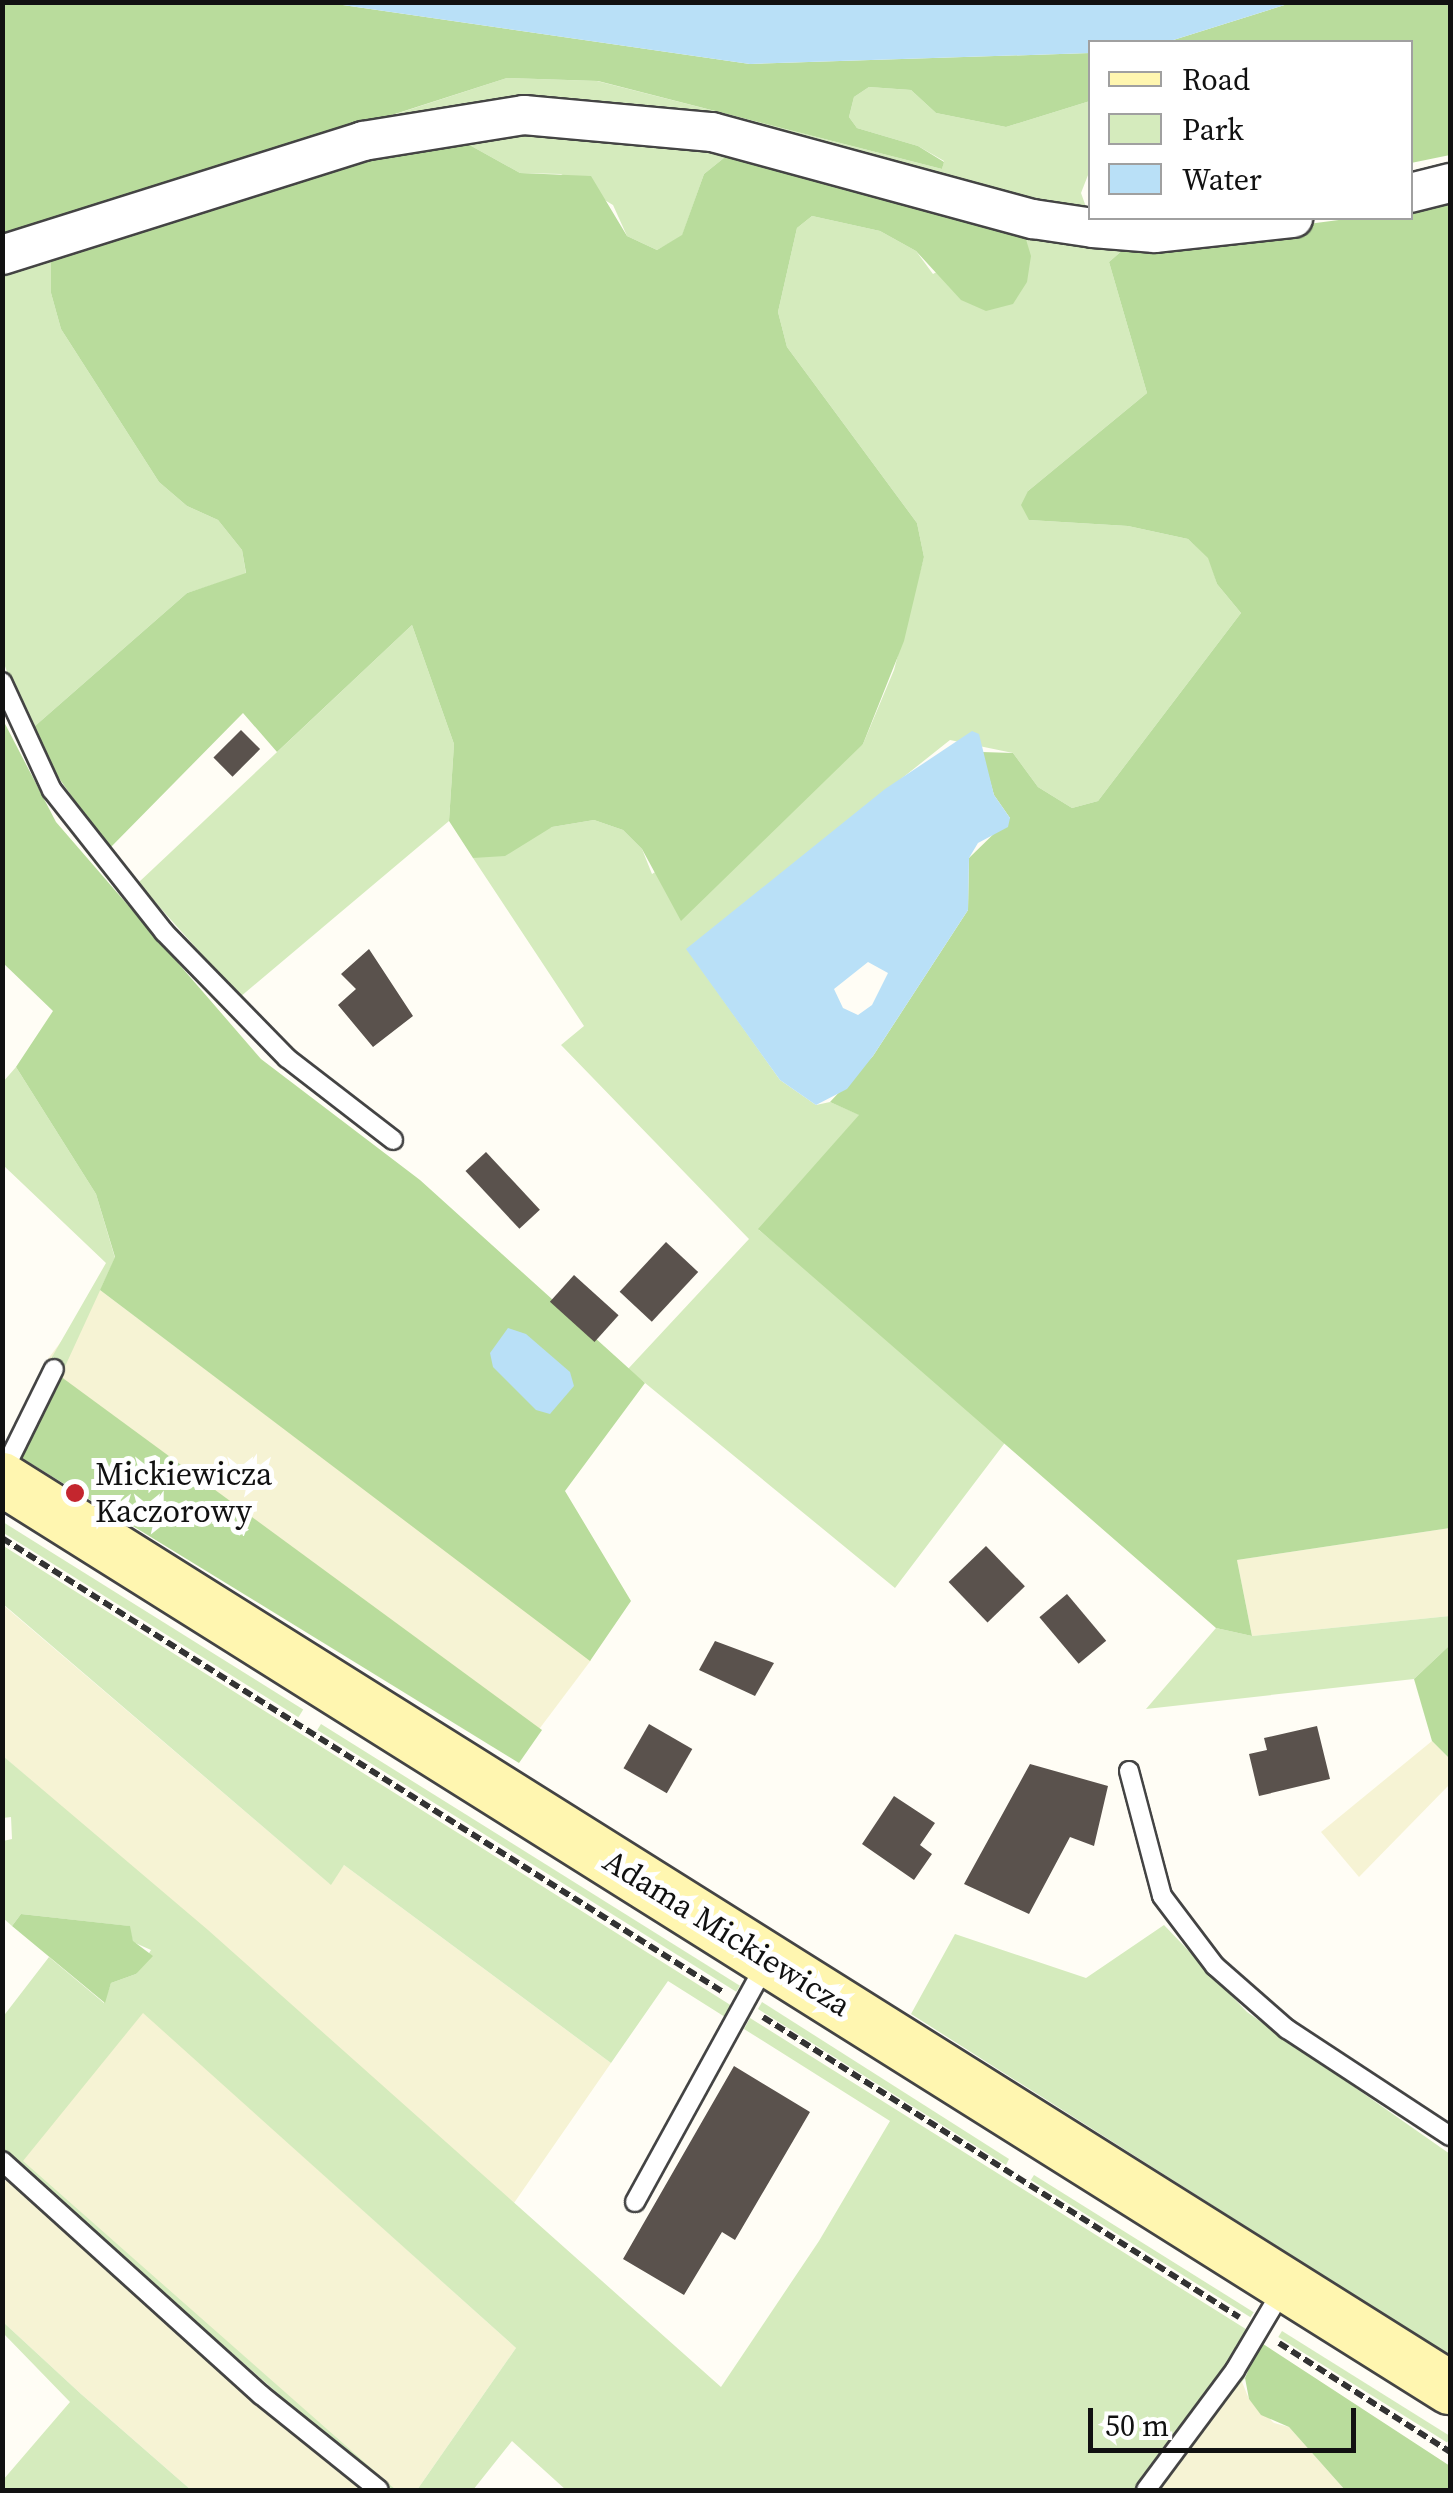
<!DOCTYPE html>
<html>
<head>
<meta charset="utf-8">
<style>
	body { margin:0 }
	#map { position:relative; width:1453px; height:2493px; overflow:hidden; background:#fffdf5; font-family:"Source Serif 4",serif }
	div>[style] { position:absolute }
	.farmland>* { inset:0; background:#f6f3d4; transform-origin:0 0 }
	.green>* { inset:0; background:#d5ebbd; transform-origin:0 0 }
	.forest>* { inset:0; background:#b9dc9c }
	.water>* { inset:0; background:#b9e0f7 }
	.building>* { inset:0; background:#5a524d; transform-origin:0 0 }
	.path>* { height:6px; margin-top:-3px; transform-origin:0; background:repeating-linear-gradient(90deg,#333 0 10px,transparent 0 15px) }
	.roads { filter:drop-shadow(2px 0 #444) drop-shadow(-2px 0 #444) drop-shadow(0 2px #444) drop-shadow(0 -2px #444) }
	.lane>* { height:18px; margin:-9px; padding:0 9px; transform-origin:9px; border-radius:9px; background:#fff }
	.street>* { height:38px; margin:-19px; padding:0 19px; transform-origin:19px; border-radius:19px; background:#fff }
	.secondary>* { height:52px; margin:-26px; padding:0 26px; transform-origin:26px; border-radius:26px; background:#fff6b0 }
	.dots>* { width:28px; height:28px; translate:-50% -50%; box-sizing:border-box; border:5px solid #fff; border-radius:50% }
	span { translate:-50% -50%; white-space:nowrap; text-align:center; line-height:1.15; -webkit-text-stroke:10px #fff; paint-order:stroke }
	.poi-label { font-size:32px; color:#111 }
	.left { translate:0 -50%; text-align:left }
	.street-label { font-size:32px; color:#111 }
	.frame { position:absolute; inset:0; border:5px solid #111; pointer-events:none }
	.legend { position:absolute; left:1088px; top:40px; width:325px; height:180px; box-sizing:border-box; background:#fff; border:2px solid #a0a0a0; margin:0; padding:12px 18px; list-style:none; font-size:30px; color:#111 }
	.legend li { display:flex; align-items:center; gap:20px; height:50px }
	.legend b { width:50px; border:2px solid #a0a0a0 }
	.scale { position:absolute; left:1088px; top:2408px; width:268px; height:45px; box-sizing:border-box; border:5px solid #111; border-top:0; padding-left:12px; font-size:30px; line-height:35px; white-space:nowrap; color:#111; -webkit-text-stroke:8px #fff; paint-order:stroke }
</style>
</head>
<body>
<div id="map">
	<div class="farmland">
		<div style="left:100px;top:1290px;width:615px;height:95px;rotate:37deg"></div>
		<div style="clip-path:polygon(1450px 1528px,1450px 1616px,1252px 1636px,1237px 1560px)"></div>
		<div style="clip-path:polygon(2px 1604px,329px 1883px,344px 1865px,611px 2063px,514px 2203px,3px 1756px)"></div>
		<div style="clip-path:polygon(1432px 1741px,1450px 1759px,1450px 1784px,1359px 1877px,1321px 1832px)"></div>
		<div style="clip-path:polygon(143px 2012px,516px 2348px,417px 2490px,396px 2490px,349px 2453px,22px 2161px)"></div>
		<div style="clip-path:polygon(9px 2178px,198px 2350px,363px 2490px,191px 2490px,81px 2394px,3px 2322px,2px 2184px)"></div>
		<div style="clip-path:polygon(1240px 2377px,1249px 2399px,1274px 2423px,1289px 2427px,1345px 2490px,1152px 2490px)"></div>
	</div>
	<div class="green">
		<div style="clip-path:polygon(507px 78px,597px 81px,942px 169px,944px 161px,918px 146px,857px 128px,849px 117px,854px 97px,869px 87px,911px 90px,936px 113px,1006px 127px,1090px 101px,1090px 170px,1081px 193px,1090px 218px,1244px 218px,1146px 224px,1080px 217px,969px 194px,737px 130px,613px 110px,467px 110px,297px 146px)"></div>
		<div style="clip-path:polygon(486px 126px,735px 149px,704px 174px,682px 236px,657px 250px,627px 236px,613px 205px,561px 174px,520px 173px,448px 133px)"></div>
		<div style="clip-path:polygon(812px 216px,880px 231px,916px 251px,933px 274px,1022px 226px,1125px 248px,1109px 262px,1147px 393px,1028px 491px,1029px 520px,1128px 526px,1188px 539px,1209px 558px,1217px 584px,1241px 613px,1098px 801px,1072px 808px,1038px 787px,1013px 753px,950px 740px,687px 949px,780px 1080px,816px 1105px,830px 1102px,860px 1115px,759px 1230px,1007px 1440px,895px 1588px,628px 1369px,749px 1239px,561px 1045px,584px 1026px,473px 858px,552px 827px,594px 820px,623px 830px,642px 849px,652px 874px,863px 744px,894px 670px,924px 557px,917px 523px,787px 347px,778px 312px,797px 228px)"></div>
		<div style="clip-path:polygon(51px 251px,51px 293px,61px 329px,159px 482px,187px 506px,218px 520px,242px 550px,246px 574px,187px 593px,27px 733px,3px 660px,2px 267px)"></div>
		<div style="clip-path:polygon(412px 625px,454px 744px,449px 821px,240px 997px,138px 883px)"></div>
		<div style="clip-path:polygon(16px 1067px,96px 1194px,115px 1258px,62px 1373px,48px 1364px,106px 1263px,3px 1165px,3px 1082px)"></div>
		<div style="left:3px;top:1522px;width:354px;height:9px;rotate:32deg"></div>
		<div style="clip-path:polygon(2px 1545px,732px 2006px,725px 2017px,668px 1981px,611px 2063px,344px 1865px,331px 1885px,3px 1604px)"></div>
		<div style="clip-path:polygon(1450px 1616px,1450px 1645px,1414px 1679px,1146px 1709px,1216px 1628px,1252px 1636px)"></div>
		<div style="left:321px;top:1724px;width:494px;height:7px;rotate:32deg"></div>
		<div style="clip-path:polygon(3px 1756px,208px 1930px,721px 2387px,819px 2241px,890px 2121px,744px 2029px,750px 2018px,1249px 2331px,1231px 2361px,1245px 2378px,1152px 2490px,566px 2490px,512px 2441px,473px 2490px,417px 2490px,516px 2348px,143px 2013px,23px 2161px,396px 2490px,387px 2490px,3px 2151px,2px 2018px,49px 1957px,104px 2003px,111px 1983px,136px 1974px,151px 1950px,133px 1942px,129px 1926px,21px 1914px,12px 1926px,3px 1918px,3px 1841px,12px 1839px,11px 1817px,3px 1818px)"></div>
		<div style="clip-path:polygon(1164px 1925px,1247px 2012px,1450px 2154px,1450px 2356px,911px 2014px,955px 1934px,1086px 1978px)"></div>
		<div style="clip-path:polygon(762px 2002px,1009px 2159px,1006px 2165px,758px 2009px)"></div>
		<div style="left:1034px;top:2175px;width:259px;height:6px;rotate:32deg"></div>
		<div style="clip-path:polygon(3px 2322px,81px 2394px,191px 2490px,3px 2490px,3px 2480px,70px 2402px,3px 2333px)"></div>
		<div style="left:1282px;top:2331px;width:199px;height:7px;rotate:32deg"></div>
	</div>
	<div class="forest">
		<div style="clip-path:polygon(2px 3px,329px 3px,750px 64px,1090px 53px,1090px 101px,1006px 127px,936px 113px,911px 90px,869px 87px,854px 97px,849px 117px,857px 128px,918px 146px,944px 162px,942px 169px,598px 81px,507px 78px,2px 240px)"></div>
		<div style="clip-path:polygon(1291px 3px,1450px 3px,1450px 155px,1411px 163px,1410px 42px,1167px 42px)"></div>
		<div style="clip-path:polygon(448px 133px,520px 173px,591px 176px,627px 236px,657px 250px,682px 235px,704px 174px,735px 149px,1022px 226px,1031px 256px,1027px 282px,1013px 304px,986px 311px,961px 300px,916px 251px,880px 231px,812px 216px,797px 228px,778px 312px,787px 347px,917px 523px,924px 557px,904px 641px,863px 744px,681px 921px,642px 849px,623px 830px,594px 820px,552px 827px,505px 856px,473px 858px,449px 821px,454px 744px,412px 625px,277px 752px,243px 713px,109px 849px,27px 733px,187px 593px,246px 573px,242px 550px,218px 520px,187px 506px,159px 482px,61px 329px,51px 293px,51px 251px)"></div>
		<div style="clip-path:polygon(1450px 195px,1450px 1528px,1237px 1560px,1252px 1636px,1216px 1628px,758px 1229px,859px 1115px,830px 1102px,873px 1056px,968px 910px,969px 858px,1010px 818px,994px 795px,982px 752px,1013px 753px,1038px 787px,1072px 808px,1098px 801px,1241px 613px,1217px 584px,1208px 558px,1188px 539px,1128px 526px,1029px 520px,1021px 505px,1028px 491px,1147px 393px,1109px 262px,1125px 248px,1354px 218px,1410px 218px,1411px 204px)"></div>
		<div style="clip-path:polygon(2px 718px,56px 822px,261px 1059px,420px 1180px,645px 1383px,565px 1491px,631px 1601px,590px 1661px,100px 1290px,115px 1257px,96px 1194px,16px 1067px,53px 1011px,3px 963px)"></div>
		<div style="clip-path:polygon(60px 1376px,542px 1730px,519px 1763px,22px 1458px)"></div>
		<div style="clip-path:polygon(1450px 1645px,1450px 1759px,1432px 1741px,1414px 1679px)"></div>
		<div style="clip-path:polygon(21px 1914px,130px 1926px,133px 1941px,153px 1956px,136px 1974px,111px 1983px,105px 2003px,12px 1926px)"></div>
		<div style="clip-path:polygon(1260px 2342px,1450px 2466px,1450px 2490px,1345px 2490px,1289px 2427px,1261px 2415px,1249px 2399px,1245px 2378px)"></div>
	</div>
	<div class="water">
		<div style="clip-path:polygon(329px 3px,1291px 2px,1291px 3px,1167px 42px,1090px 42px,1090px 53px,750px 64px)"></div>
		<div style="clip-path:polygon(evenodd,972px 731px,979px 734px,994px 795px,1010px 818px,1008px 827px,978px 843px,969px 858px,968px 910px,873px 1056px,847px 1089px,816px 1105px,780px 1080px,686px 949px,885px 789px,972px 731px,868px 962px,888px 973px,872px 1005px,858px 1015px,843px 1008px,834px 989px,868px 962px)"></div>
		<div style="clip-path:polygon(508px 1328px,526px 1334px,570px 1372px,574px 1386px,550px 1414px,536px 1410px,493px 1367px,490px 1353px)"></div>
	</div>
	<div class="building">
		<div style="left:241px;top:730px;width:27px;height:39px;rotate:45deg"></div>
		<div style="clip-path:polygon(369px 949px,413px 1016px,373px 1047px,338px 1005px,356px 989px,341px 974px)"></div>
		<div style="left:486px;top:1152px;width:79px;height:28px;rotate:47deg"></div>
		<div style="left:666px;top:1242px;width:44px;height:68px;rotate:43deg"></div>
		<div style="left:574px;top:1275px;width:60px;height:36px;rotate:42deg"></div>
		<div style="left:986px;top:1546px;width:56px;height:52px;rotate:46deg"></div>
		<div style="left:1067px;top:1594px;width:61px;height:36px;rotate:50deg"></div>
		<div style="clip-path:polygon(715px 1641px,774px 1663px,755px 1696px,699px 1670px)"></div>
		<div style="left:649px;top:1724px;width:50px;height:51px;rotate:30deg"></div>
		<div style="clip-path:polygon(1317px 1726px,1330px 1779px,1259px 1796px,1249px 1754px,1267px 1750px,1264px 1738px)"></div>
		<div style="clip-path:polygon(1030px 1764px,1108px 1786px,1094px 1846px,1070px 1837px,1029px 1914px,964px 1884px)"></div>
		<div style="clip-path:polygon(894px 1796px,935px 1823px,920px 1845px,932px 1854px,914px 1880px,862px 1844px)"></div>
		<div style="clip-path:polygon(734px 2066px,810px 2112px,735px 2240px,722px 2232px,684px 2295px,623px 2259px)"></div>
	</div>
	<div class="path">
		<div style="left:2px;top:1538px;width:852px;rotate:32.2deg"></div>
		<div style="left:763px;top:2017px;width:563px;rotate:32.22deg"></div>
		<div style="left:1279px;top:2343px;width:203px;rotate:32.5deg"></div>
	</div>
	<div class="roads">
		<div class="lane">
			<div style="left:2px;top:682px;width:119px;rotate:65.2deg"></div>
			<div style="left:52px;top:790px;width:181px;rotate:51.7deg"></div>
			<div style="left:164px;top:932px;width:176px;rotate:45.7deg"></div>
			<div style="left:287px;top:1058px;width:134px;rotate:37.7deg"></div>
			<div style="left:2px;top:1474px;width:117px;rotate:-63.7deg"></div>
			<div style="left:1129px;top:1771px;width:129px;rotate:75.2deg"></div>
			<div style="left:1162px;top:1896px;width:88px;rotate:52.9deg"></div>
			<div style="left:1215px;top:1966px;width:96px;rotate:41.2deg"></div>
			<div style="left:1287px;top:2029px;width:195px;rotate:33.3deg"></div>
			<div style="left:2px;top:2161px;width:349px;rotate:42.1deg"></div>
			<div style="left:261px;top:2395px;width:151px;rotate:38.8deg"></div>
			<div style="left:635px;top:2202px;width:272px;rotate:-61.2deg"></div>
			<div style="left:1146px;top:2490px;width:149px;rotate:-53.4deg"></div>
			<div style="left:1235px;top:2370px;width:94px;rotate:-59.3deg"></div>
		</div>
		<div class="street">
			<div style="left:1410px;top:193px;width:41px;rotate:-14deg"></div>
			<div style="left:2px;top:255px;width:379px;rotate:-17.5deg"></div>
			<div style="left:363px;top:141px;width:163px;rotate:-9.2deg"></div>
			<div style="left:524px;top:115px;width:189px;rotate:5.2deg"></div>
			<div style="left:712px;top:132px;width:333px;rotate:15.2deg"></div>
			<div style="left:1033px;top:219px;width:61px;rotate:8.5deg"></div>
			<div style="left:1093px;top:228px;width:62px;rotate:4.6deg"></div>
			<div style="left:1155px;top:233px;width:139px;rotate:-6.2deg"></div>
		</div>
		<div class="secondary">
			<div style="left:2px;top:1479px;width:1710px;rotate:32.12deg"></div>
		</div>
	</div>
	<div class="dots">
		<div style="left:75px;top:1493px;background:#c4262e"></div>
	</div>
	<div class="poi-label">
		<span class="left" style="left:95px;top:1493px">Mickiewicza<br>Kaczorowy</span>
	</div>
	<div class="street-label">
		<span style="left:727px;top:1933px;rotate:32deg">Adama Mickiewicza</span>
	</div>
	<div class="frame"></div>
	<ul class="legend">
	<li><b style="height:12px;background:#fff6b0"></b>Road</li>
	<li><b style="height:28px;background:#d5ebbd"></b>Park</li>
	<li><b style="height:28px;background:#b9e0f7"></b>Water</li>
	</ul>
	<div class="scale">50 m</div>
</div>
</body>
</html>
